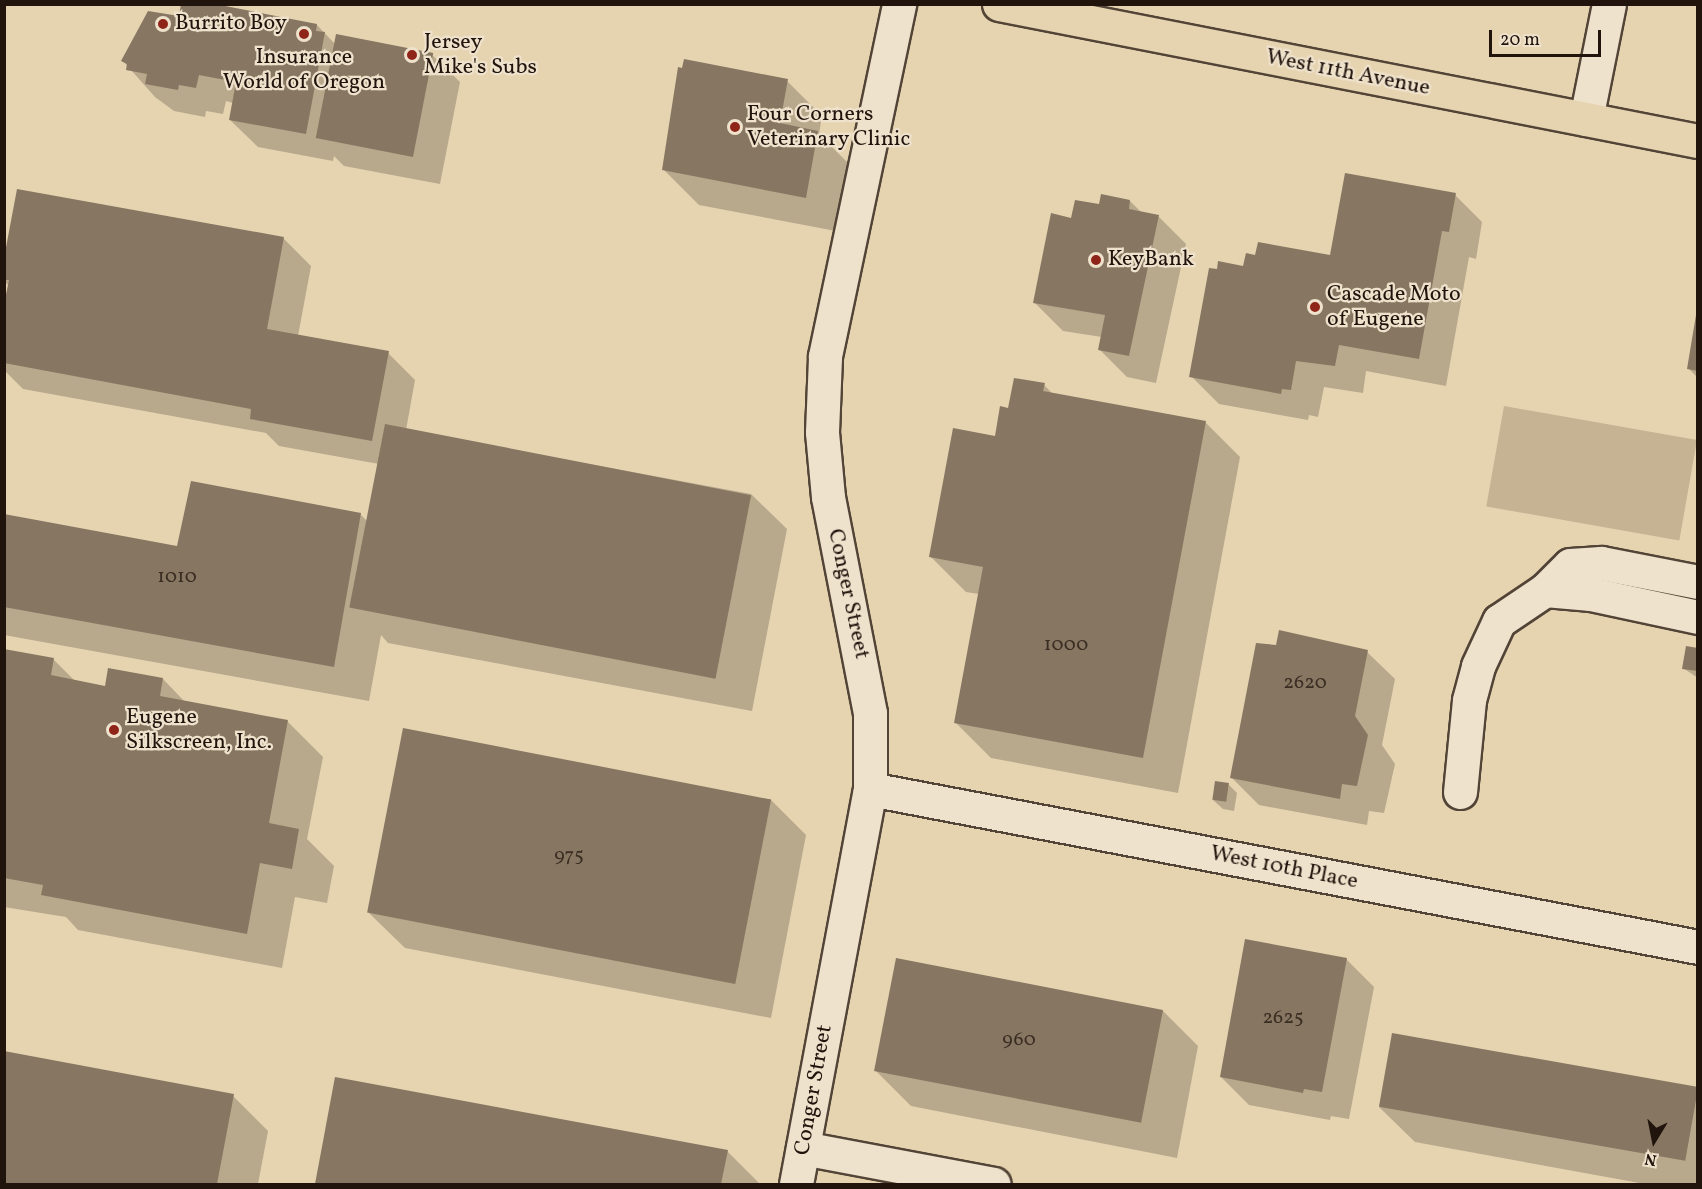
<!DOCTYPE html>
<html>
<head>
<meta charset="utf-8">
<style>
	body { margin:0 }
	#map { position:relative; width:1702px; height:1189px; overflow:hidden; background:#e6d3b0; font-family:Vollkorn,serif }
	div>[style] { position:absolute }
	.green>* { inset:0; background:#c5b394; transform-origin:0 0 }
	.shadow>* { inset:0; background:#0003 }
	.building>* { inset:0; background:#877762; transform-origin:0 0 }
	.roads { filter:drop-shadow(2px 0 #524436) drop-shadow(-2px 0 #524436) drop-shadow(0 2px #524436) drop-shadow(0 -2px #524436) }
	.minor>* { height:33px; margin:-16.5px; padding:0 16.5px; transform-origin:16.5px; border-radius:16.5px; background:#efe2cc }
	.major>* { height:33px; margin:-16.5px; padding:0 16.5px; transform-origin:16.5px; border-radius:16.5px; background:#e6d3b0 }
	.dots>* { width:16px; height:16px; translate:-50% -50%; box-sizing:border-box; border:3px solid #efe2cc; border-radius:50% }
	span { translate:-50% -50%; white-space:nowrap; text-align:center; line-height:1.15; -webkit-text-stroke:4.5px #efe2cc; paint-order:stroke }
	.number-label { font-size:20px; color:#3a2d22 }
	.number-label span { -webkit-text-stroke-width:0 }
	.poi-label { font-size:22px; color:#21140d }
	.left { translate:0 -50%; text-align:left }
	.street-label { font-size:22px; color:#21140d }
	.frame { position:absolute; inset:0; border:6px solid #21140d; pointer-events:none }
	.north { position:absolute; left:1624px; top:1111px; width:60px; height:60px; -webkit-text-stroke:4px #efe2cc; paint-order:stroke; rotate:190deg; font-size:16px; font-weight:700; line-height:24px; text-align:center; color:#21140d }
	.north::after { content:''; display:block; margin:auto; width:21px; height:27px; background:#21140d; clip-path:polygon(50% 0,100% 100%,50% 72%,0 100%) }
	.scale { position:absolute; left:1489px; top:30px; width:112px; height:27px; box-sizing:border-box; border:3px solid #21140d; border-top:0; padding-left:8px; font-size:18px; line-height:21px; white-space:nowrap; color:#21140d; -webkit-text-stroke:4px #efe2cc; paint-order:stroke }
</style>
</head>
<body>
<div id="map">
	<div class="green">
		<div style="left:1504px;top:406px;width:196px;height:102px;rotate:10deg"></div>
	</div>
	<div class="shadow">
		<div style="clip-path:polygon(180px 18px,317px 25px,335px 44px,432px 55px,460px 82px,440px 184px,344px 166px,334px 156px,333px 161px,258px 147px,230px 120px,233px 103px,226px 101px,223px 114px,206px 111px,205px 117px,174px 111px,155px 97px,123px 61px)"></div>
		<div style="clip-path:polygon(683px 70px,787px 81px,822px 116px,819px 134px,853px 168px,841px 232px,699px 205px,664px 170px)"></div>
		<div style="clip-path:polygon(1455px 195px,1482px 222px,1476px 259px,1469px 257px,1446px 386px,1366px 371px,1363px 393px,1324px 387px,1318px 417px,1309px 415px,1308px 420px,1219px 404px,1191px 376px,1245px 268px,1331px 257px)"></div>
		<div style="clip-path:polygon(1130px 201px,1142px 213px,1159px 217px,1186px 244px,1156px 383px,1127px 377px,1099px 349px,1102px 337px,1063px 331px,1035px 303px,1072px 219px,1100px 206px)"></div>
		<div style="clip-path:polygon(283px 238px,311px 266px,298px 336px,388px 353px,415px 380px,406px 430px,751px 494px,787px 529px,752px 711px,388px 643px,381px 635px,369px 701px,4px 635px,4px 515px,178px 548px,360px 514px,369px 523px,379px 464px,279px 446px,266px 433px,23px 389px,4px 370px,4px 312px,9px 286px,4px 281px,4px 266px)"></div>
		<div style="clip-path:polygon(1698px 318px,1698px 378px,1688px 368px)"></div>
		<div style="clip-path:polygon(1044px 385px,1053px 394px,1205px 422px,1240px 457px,1178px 793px,991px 758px,955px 722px,979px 594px,966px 592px,930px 556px,1010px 409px)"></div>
		<div style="clip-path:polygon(1277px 647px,1367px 652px,1395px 679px,1382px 745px,1395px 764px,1384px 813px,1369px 811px,1367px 825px,1259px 805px,1231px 777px)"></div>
		<div style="clip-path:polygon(1698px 650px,1698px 678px,1683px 668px)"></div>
		<div style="clip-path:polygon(4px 651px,54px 660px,76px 682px,106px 687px,163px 679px,186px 703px,288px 722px,323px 757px,307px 839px,334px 866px,327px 903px,295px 897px,282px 968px,78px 930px,66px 917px,4px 907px)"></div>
		<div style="clip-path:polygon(1228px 784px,1237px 793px,1234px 811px,1223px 809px,1213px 800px)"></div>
		<div style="clip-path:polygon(770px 799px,806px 835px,771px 1018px,405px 948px,369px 913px)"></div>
		<div style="clip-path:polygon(1346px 959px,1374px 987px,1349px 1119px,1331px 1116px,1330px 1120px,1249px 1105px,1221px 1077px)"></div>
		<div style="clip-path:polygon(897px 960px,1163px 1011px,1198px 1046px,1177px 1158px,911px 1106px,876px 1071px)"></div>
		<div style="clip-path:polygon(4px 1053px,233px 1096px,268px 1131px,258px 1184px,4px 1184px)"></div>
		<div style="clip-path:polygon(336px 1078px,727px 1151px,760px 1184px,317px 1184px)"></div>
		<div style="clip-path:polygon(1698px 1091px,1698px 1184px,1645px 1184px,1415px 1142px,1379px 1107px)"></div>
	</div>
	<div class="building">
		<div style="clip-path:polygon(181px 4px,215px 4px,317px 24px,316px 31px,325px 32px,306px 134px,229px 120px,236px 82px,199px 75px,196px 88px,179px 85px,178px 90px,145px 84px,147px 74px,126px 70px,127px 64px,121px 61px,148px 11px,179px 16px)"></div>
		<div style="left:336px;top:34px;width:99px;height:106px;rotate:11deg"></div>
		<div style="clip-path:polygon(684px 59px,788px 79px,780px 123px,818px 131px,806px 198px,662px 170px,678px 67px,682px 68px)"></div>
		<div style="clip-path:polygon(1345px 173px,1456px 193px,1449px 232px,1442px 231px,1419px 359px,1339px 345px,1335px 366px,1296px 361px,1291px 390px,1282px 389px,1281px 394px,1189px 377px,1209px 268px,1217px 269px,1218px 261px,1243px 266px,1246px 253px,1255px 255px,1258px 242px,1330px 255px)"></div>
		<div style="clip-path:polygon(17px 189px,284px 237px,267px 329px,389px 351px,372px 441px,250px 419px,251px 409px,4px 363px,4px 304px,9px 280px,4px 280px,4px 258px)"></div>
		<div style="clip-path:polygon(1101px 194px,1130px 200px,1129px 209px,1159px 215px,1129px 356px,1098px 350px,1105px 315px,1033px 303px,1051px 213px,1071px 218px,1075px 200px,1099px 204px)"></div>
		<div style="clip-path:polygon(1696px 315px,1698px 316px,1698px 371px,1687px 369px)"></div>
		<div style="clip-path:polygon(1014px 378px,1045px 383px,1043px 391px,1206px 421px,1143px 758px,954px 723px,983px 567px,929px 557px,953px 428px,995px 436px,1000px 406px,1008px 408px)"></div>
		<div style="left:385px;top:424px;width:373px;height:187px;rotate:11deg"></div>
		<div style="clip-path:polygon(191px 481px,361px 513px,334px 667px,4px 607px,4px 514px,177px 546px)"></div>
		<div style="clip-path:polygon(1279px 630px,1368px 650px,1355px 716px,1368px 735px,1357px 786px,1342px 784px,1340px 799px,1230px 778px,1256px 643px,1276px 645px)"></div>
		<div style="clip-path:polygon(1686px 646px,1698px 648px,1698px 671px,1682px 669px)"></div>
		<div style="clip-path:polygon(4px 649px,54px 658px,51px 675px,105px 686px,108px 668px,163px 678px,160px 696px,288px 720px,269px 823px,299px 829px,292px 869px,260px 863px,247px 934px,41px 895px,43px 885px,4px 878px)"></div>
		<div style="left:403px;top:728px;width:375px;height:188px;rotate:11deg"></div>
		<div style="left:1215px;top:781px;width:14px;height:19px;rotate:8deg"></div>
		<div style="clip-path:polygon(1245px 939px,1347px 958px,1322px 1092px,1304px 1089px,1303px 1093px,1220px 1077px)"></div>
		<div style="left:896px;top:958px;width:272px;height:115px;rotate:11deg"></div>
		<div style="left:1392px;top:1033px;width:311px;height:75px;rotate:10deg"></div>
		<div style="clip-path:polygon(4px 1051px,234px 1094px,217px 1184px,4px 1184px)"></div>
		<div style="clip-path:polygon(335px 1077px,728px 1150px,721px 1184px,315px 1184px)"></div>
	</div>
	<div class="roads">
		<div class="minor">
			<div style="left:1586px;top:119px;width:117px;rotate:-78.7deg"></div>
			<div style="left:1545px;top:590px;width:35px;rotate:-45deg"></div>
			<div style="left:1570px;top:565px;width:31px;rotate:-4deg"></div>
			<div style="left:1601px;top:563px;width:99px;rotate:11.1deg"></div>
			<div style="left:870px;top:789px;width:843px;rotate:10.8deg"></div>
			<div style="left:1460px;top:792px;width:92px;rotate:-84.4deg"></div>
			<div style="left:1469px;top:700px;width:35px;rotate:-75deg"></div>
			<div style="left:1478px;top:666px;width:50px;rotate:-65deg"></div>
			<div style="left:1499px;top:621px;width:55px;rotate:-34deg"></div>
			<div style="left:1545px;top:590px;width:46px;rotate:5deg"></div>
			<div style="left:1591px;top:594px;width:109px;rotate:12.1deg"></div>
			<div style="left:803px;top:1148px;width:194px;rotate:10.7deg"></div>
			<div style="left:796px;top:1184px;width:402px;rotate:-79.4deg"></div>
			<div style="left:870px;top:789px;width:76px;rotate:-90deg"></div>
			<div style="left:870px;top:713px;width:220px;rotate:-101deg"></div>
			<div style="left:828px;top:497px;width:65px;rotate:-95.3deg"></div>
			<div style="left:822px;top:432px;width:76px;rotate:-87.7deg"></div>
			<div style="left:825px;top:356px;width:360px;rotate:-78.1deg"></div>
		</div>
		<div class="major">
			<div style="left:999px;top:4px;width:712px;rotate:11.09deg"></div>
		</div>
	</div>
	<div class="dots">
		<div style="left:163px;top:24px;background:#8f2418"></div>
		<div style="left:304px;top:34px;background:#8f2418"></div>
		<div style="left:412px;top:55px;background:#8f2418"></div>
		<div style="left:735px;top:127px;background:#8f2418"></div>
		<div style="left:1096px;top:260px;background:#8f2418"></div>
		<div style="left:1315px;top:307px;background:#8f2418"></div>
		<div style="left:114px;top:730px;background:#8f2418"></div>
	</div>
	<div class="number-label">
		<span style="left:177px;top:577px">1010</span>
		<span style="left:1066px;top:645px">1000</span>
		<span style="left:1305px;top:683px">2620</span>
		<span style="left:569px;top:856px">975</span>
		<span style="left:1283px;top:1018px">2625</span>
		<span style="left:1019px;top:1040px">960</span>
	</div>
	<div class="poi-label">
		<span class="left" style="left:175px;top:24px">Burrito Boy</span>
		<span class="left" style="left:424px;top:55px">Jersey<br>Mike's Subs</span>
		<span style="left:304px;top:70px">Insurance<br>World of Oregon</span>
		<span class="left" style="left:747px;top:127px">Four Corners<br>Veterinary Clinic</span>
		<span class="left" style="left:1108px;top:260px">KeyBank</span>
		<span class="left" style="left:1327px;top:307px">Cascade Moto<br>of Eugene</span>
		<span class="left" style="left:126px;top:730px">Eugene<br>Silkscreen, Inc.</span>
	</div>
	<div class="street-label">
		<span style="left:1348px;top:73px;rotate:11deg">West 11th Avenue</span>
		<span style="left:848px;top:594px;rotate:78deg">Conger Street</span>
		<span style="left:1284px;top:868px;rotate:11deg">West 10th Place</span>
		<span style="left:814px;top:1090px;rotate:-80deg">Conger Street</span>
	</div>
	<div class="frame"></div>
	<div class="north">N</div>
	<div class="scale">20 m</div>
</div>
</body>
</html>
